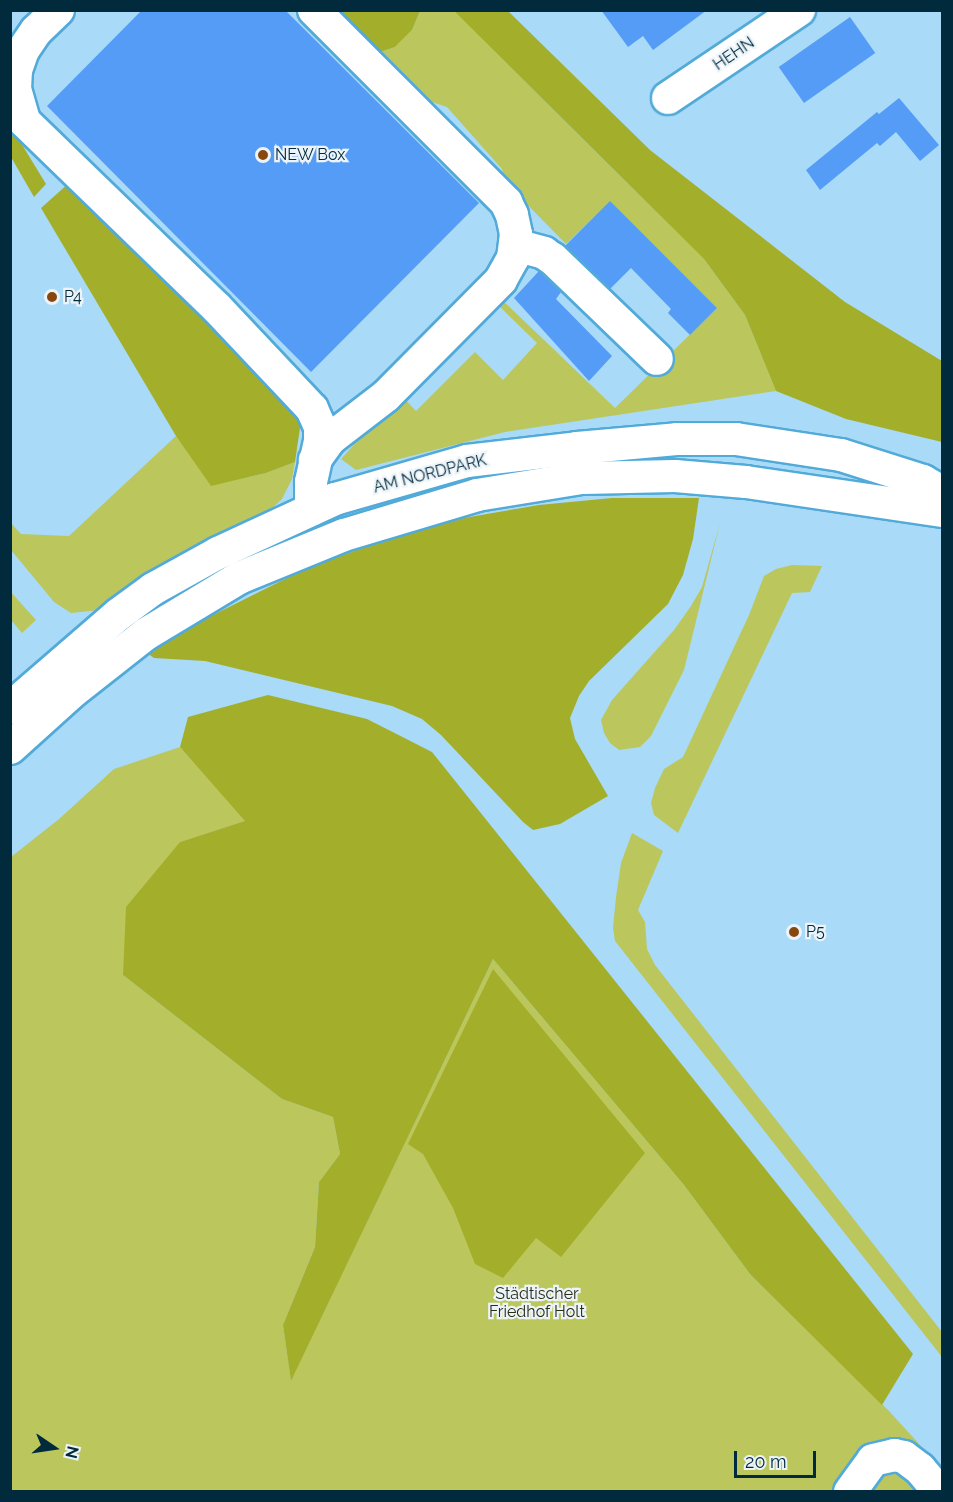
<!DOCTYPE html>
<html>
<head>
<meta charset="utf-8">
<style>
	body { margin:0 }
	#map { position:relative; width:953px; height:1502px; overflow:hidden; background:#a9daf7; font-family:Raleway,sans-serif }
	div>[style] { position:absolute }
	.green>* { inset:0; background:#bbc75c }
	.forest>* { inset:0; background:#a3af2a }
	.building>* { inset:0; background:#549cf5; transform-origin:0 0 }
	.roads { filter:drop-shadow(2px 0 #52aad9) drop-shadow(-2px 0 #52aad9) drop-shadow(0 2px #52aad9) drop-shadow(0 -2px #52aad9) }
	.minor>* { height:32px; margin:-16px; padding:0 16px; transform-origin:16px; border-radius:16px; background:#fff }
	.dots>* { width:16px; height:16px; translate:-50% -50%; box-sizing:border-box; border:3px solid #ecf4f9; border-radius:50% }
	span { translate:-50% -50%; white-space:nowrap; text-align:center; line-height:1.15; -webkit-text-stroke:4.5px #ecf4f9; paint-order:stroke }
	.street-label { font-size:16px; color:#022a3d }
	.poi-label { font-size:16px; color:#022a3d }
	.left { translate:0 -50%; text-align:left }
	.park-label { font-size:16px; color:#292c17 }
	.frame { position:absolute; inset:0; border:12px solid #022a3d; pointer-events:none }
	.north { position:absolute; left:24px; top:1418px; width:60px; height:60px; -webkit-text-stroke:4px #ecf4f9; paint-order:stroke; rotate:103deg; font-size:16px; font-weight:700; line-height:24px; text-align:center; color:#022a3d }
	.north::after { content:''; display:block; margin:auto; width:21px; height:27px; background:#022a3d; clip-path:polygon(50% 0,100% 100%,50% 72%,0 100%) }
	.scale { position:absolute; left:734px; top:1451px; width:82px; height:27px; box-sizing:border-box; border:3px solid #022a3d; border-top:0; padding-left:8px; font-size:18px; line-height:21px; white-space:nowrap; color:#022a3d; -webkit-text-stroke:4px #ecf4f9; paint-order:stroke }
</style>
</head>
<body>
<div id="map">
	<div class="green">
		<div style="clip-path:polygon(420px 11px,454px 11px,704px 259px,745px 315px,776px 391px,505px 432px,356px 470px,341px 459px,400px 394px,416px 411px,475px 352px,503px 380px,537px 343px,494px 301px,499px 297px,615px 408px,717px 308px,610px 202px,566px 244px,505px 182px,502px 169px,447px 107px,420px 98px,374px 54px,395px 47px,412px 30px)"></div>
		<div style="clip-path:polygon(176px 436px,212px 485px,266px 473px,295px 462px,292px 479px,282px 499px,270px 510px,201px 544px,100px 610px,71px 613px,54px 602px,11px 550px,10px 522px,21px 534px,69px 536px)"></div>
		<div style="clip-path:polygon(720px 523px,684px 670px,651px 736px,640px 747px,619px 750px,610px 743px,604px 733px,601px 720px,612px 700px,674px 630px,691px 606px,702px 587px)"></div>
		<div style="clip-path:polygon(792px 565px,822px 566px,810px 592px,792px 593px,678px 833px,654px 815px,651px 803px,655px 788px,664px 769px,683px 757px,749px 615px,764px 576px,776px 569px)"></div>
		<div style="clip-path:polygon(10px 591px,36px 620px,22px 633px,11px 620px)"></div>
		<div style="clip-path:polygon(180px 747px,246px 821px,180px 842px,123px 975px,282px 1099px,333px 1117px,340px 1154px,319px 1182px,315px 1247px,283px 1325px,291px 1380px,493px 959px,684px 1185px,750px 1274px,889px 1411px,942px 1469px,942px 1492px,11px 1492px,11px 857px,59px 819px,114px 769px)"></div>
		<div style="clip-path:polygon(632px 833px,663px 851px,638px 910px,645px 922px,647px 949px,655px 965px,942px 1332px,942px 1357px,615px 941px,613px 928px,616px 897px,621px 863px)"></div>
	</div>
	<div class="forest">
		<div style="clip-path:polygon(330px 11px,420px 11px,412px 30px,395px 47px,374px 54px)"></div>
		<div style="clip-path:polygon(454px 11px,508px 11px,650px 150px,845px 302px,942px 361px,942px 442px,846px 419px,776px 391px,745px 315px,704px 259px)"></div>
		<div style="clip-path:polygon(10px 125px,46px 184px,34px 197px,11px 157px)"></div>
		<div style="clip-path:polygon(69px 183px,283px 395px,301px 421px,295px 462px,266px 473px,211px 486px,176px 436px,41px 208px)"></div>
		<div style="clip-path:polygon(612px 498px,699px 498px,693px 539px,683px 575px,668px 604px,589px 681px,579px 696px,570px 718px,575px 739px,608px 796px,560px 824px,533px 830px,523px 822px,441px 735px,422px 719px,392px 706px,205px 661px,154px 658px,143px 650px,303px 570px,384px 540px,464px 518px,539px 505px)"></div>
		<div style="clip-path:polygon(268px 695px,367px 719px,432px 752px,913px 1354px,882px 1405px,750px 1274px,684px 1185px,493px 959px,291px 1381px,283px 1325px,315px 1247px,319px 1182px,340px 1154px,333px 1117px,282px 1099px,123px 975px,126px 907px,180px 842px,245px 821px,180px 747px,188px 717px)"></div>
		<div style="clip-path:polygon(493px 969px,645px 1153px,561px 1257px,536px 1238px,503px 1278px,475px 1264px,453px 1208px,423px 1154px,408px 1144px)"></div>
	</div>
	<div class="building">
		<div style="clip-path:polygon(142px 10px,285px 10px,479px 203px,311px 372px,47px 106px)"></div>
		<div style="clip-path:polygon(601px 10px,707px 10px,653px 50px,643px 36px,628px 47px)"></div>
		<div style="left:850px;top:17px;width:44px;height:87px;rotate:55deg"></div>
		<div style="clip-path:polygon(899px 98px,939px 145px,920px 161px,896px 132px,880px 146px,877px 143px,820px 190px,806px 170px,877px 112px,879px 114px)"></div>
		<div style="clip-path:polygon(610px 201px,717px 308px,690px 335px,668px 313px,671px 309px,631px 268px,610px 289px,565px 246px)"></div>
		<div style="clip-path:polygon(539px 271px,561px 292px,556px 299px,612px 356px,589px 381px,514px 298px)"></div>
	</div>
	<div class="roads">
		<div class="minor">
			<div style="left:58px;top:10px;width:30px;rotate:136deg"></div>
			<div style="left:36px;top:31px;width:23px;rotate:124deg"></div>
			<div style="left:23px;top:50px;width:21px;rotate:109deg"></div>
			<div style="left:16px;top:70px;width:19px;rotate:93deg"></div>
			<div style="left:15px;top:89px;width:33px;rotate:74deg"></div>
			<div style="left:24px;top:121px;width:267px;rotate:44.1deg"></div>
			<div style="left:216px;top:307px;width:140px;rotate:46.7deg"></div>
			<div style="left:312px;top:409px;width:20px;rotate:66deg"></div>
			<div style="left:320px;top:427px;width:14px;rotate:90deg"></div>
			<div style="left:320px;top:441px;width:42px;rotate:102.4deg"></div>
			<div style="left:311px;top:482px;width:28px;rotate:90deg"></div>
			<div style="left:314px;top:10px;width:272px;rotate:45deg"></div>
			<div style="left:506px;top:202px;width:14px;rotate:65deg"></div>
			<div style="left:512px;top:215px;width:19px;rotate:78deg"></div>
			<div style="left:516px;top:234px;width:24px;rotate:97deg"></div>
			<div style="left:513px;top:258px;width:25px;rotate:119deg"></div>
			<div style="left:501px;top:280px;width:163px;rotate:134.8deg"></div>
			<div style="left:386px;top:396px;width:71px;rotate:142.5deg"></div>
			<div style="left:330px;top:439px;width:26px;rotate:126deg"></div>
			<div style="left:668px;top:98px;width:158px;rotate:-33.9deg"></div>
			<div style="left:515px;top:245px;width:30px;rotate:15deg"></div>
			<div style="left:544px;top:253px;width:11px;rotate:34deg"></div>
			<div style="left:553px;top:259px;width:144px;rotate:43.9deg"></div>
			<div style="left:10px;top:708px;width:144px;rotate:-40.8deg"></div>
			<div style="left:119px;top:614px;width:42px;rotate:-36.3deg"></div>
			<div style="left:153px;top:589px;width:74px;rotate:-29deg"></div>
			<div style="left:218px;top:553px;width:129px;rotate:-24.8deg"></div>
			<div style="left:335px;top:499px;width:137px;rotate:-16.1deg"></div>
			<div style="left:467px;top:461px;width:111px;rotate:-6.7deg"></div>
			<div style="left:577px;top:448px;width:100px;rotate:-5.1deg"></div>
			<div style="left:677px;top:439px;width:59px"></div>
			<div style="left:736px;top:439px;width:106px;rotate:8.7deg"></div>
			<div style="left:841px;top:455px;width:86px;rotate:17.6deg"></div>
			<div style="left:923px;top:481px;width:22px;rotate:30deg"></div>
			<div style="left:10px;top:748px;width:82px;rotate:-42deg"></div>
			<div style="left:71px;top:693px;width:95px;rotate:-38.2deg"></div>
			<div style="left:146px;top:634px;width:109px;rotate:-31.1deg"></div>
			<div style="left:239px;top:578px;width:113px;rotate:-22.3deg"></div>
			<div style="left:344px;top:535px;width:139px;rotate:-16.7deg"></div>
			<div style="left:477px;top:495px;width:106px;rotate:-9.2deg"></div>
			<div style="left:582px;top:478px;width:93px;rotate:-1.2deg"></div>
			<div style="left:675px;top:476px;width:71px;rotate:4.8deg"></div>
			<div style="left:746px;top:482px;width:198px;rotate:8.4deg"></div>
			<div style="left:850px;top:1492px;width:39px;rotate:-54deg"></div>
			<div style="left:873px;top:1460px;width:22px;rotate:-13deg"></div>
			<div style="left:894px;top:1455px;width:10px;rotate:11deg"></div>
			<div style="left:904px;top:1457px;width:20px;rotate:37deg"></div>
			<div style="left:920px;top:1469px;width:30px;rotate:50deg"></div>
		</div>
	</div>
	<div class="dots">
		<div style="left:263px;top:155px;background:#87470f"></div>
		<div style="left:52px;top:297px;background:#87470f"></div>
		<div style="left:794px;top:932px;background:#87470f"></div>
	</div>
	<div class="street-label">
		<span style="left:734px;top:54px;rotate:-34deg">HEHN</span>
		<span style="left:430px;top:474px;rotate:-14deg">AM NORDPARK</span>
	</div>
	<div class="poi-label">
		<span class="left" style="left:275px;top:155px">NEW Box</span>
		<span class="left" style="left:64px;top:297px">P4</span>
		<span class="left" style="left:806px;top:932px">P5</span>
	</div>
	<div class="park-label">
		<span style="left:537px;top:1303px">Städtischer<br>Friedhof Holt</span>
	</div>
	<div class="frame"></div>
	<div class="north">N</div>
	<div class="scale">20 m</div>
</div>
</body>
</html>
